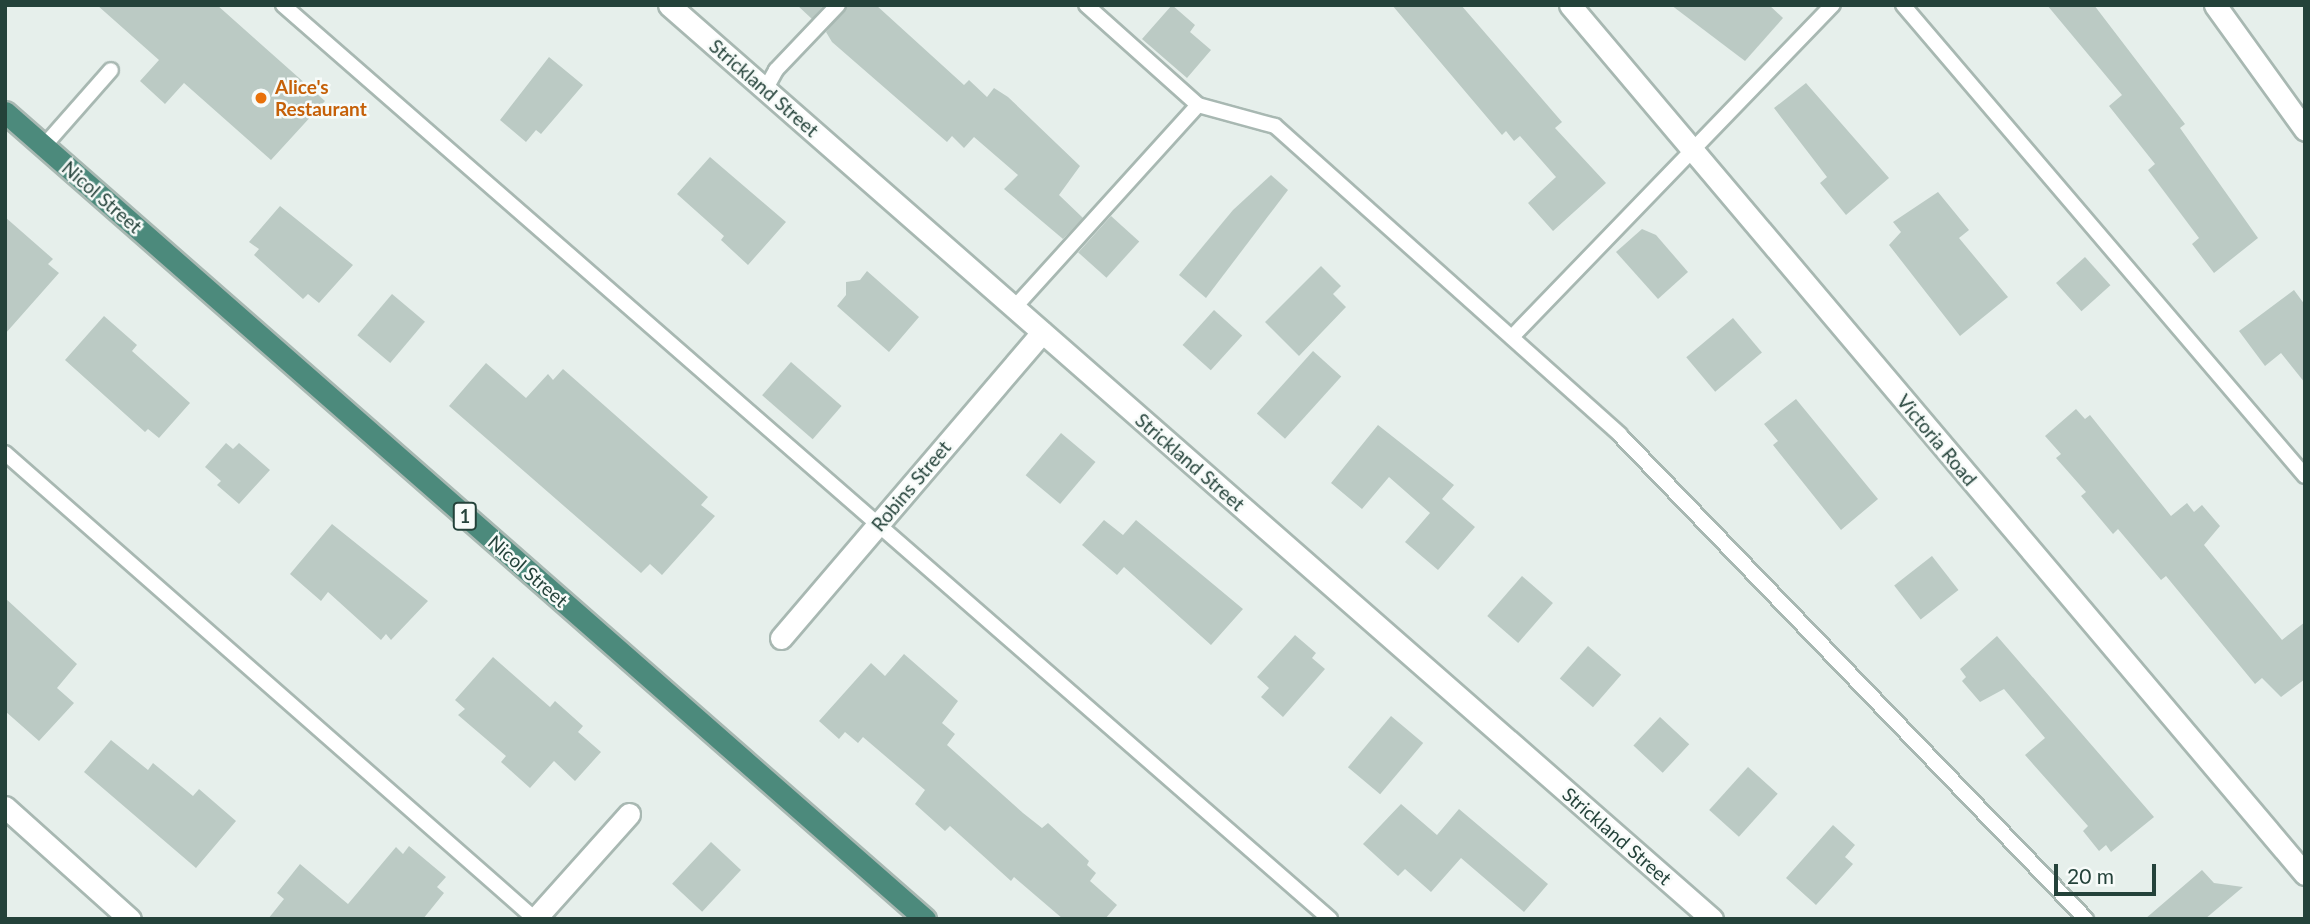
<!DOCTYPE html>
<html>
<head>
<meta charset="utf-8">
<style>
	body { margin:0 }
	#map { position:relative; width:2310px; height:924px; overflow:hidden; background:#e6efeb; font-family:Lato,sans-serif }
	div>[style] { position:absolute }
	.building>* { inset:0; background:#bbcac4; transform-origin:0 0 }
	.roads { filter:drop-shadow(2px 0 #a8b8b2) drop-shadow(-2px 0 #a8b8b2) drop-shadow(0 2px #a8b8b2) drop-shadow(0 -2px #a8b8b2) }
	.service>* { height:14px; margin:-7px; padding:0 7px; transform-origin:7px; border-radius:7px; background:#fff }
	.minor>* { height:21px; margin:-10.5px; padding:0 10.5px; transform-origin:10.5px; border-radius:10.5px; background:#fff }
	.tertiary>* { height:21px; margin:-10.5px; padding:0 10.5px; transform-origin:10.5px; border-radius:10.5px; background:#fff }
	.trunk>* { height:21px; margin:-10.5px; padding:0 10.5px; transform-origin:10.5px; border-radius:10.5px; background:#4c8a7c }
	.dots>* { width:19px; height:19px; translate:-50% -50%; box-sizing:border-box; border:4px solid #f7fbf9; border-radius:50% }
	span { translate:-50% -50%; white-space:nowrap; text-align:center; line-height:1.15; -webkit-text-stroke:5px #f7fbf9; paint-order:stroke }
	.shield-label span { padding:2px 5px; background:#f7fbf9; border:2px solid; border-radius:5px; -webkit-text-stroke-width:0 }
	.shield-label { font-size:18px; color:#24423a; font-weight:700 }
	.food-label { font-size:19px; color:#c56008; font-weight:700 }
	.left { translate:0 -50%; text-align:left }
	.street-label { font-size:19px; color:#24423a }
	.frame { position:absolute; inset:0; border:7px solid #24423a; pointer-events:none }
	.scale { position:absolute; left:2054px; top:864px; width:102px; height:32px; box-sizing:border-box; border:4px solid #24423a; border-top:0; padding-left:9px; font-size:21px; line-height:24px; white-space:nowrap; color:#24423a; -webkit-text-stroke:5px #f7fbf9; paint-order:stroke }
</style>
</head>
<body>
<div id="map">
	<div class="building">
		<div style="clip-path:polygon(97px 5px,217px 5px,325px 101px,271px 160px,184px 83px,165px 104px,140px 81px,159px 60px)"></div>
		<div style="clip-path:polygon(797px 5px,824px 5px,812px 19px)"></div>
		<div style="clip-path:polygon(847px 5px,876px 5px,964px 85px,969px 80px,987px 97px,994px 88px,1008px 97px,1080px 166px,1059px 195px,1083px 218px,1063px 239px,1004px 189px,1018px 175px,974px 137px,964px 148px,952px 136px,947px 142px,832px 42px,826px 32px)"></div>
		<div style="clip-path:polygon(1172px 5px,1195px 25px,1190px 32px,1211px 50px,1187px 78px,1142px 39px)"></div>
		<div style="clip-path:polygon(1392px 5px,1461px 5px,1562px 122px,1555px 128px,1606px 183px,1553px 231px,1528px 203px,1556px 177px,1520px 136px,1514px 141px,1506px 131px,1502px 135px)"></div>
		<div style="clip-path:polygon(1671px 5px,1769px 5px,1783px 18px,1745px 61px)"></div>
		<div style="clip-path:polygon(2047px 5px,2094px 5px,2185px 124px,2180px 128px,2258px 238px,2214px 273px,2192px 244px,2199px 238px,2148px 170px,2155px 164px,2109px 106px,2122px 95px)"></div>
		<div style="clip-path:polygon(549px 57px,583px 85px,541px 134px,536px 130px,526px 142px,500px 120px)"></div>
		<div style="clip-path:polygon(1806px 83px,1889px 178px,1846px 215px,1820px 183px,1827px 177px,1774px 108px)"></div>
		<div style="clip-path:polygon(710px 157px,786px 222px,748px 265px,721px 240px,724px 236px,677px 194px)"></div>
		<div style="clip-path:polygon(1271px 175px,1288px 190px,1206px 298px,1179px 275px,1233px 210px)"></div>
		<div style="clip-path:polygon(1938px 192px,1969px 230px,1959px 238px,2008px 297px,1960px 336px,1889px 245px,1901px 232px,1893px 222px)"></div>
		<div style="clip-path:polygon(280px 206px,353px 265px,319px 303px,308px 294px,303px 299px,254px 255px,259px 249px,249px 242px)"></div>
		<div style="left:1111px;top:216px;width:38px;height:49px;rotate:42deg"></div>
		<div style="clip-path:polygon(5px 217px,53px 259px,48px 264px,59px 273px,5px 334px)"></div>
		<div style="clip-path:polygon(1642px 229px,1656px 235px,1688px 272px,1658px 299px,1616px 252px)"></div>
		<div style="left:2085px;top:257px;width:38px;height:39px;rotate:48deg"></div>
		<div style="clip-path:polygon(1321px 266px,1341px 286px,1333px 294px,1346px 307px,1299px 356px,1265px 322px)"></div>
		<div style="clip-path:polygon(867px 271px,919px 317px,889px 352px,837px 306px,846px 295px,846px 282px,860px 280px)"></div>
		<div style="clip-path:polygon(2294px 290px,2305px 305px,2305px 383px,2281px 353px,2265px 366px,2239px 331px)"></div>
		<div style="left:392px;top:294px;width:43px;height:54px;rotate:40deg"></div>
		<div style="left:1214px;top:310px;width:38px;height:47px;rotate:42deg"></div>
		<div style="clip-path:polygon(104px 316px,137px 345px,132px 351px,190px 403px,159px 438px,148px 429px,145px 432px,65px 360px)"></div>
		<div style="left:1733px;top:318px;width:45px;height:61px;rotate:50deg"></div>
		<div style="left:1313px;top:351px;width:38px;height:84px;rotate:42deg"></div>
		<div style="left:791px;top:362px;width:67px;height:44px;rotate:41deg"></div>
		<div style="clip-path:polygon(486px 363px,526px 398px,548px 374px,553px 380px,563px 369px,708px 497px,701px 505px,715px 516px,662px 575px,650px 564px,641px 573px,449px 406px)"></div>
		<div style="clip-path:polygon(1796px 399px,1878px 499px,1841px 530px,1773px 445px,1778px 441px,1764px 424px)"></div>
		<div style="clip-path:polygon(2076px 409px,2085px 419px,2090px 415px,2171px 516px,2187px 503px,2194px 512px,2202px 505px,2220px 526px,2204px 545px,2282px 640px,2305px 622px,2305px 679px,2281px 697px,2262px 678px,2255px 684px,2166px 576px,2161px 580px,2118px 529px,2113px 534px,2081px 496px,2086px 492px,2056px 458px,2061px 454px,2045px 436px)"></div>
		<div style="clip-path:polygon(1378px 425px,1454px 485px,1442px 499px,1475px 527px,1438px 570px,1405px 542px,1430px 513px,1389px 477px,1362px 509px,1331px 483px)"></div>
		<div style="left:1061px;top:433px;width:45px;height:55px;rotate:40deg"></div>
		<div style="clip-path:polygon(226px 443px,233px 449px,239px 443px,270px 470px,239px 504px,217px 485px,221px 481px,205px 467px)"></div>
		<div style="clip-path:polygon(1104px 520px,1123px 535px,1136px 520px,1243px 609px,1211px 645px,1124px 567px,1117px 575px,1082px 545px)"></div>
		<div style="clip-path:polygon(332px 524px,428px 601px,391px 640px,386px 634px,381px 640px,328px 592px,321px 601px,290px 574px)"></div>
		<div style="left:1932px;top:556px;width:43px;height:48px;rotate:52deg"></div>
		<div style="left:1522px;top:576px;width:41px;height:53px;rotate:41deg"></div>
		<div style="clip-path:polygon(5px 598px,77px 664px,57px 688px,74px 703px,39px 741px,5px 711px)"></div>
		<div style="clip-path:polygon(1295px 635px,1316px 653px,1312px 658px,1325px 669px,1283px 717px,1261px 697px,1269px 688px,1257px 677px)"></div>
		<div style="clip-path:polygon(1997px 636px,2154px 817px,2111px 852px,2106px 845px,2099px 851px,2083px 831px,2088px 826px,2025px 755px,2045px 738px,2004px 689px,1980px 702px,1962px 681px,1966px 677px,1960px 669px)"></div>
		<div style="left:1588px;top:646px;width:44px;height:43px;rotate:41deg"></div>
		<div style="clip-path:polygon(904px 654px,958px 701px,942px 723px,955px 734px,947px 745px,1023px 813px,1042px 828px,1048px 823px,1089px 861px,1087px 865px,1096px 873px,1090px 881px,1117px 905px,1105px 919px,1063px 919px,1014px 877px,1011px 881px,950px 826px,945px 831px,915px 804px,925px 790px,863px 737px,858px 743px,845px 732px,839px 739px,819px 721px,871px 663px,885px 676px)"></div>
		<div style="clip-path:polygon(493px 657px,550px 707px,555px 701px,583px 726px,578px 732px,601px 752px,575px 781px,554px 761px,530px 788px,501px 762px,506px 756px,458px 715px,465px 709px,455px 700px)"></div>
		<div style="left:1391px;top:716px;width:42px;height:67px;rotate:40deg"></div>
		<div style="left:1660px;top:717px;width:40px;height:39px;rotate:43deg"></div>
		<div style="clip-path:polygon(111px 740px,148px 770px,153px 763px,193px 796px,199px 789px,236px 821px,196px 868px,84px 772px)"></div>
		<div style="left:1748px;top:767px;width:40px;height:58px;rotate:42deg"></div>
		<div style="clip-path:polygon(1401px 804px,1437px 835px,1459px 809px,1548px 884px,1524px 912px,1461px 858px,1431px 892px,1405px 869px,1398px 876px,1363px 844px)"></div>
		<div style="clip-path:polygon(1833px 825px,1855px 845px,1845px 857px,1853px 864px,1816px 905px,1786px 878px)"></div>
		<div style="left:711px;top:842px;width:41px;height:57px;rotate:43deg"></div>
		<div style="clip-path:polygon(409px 846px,446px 877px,437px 887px,444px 893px,423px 919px,268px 919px,284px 899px,277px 893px,300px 864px,348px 904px,396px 847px,403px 854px)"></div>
		<div style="clip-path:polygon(2202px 870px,2214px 883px,2243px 887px,2205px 919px,2145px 919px)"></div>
	</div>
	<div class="roads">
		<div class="service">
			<div style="left:283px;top:5px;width:1390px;rotate:41.12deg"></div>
			<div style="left:1903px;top:5px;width:619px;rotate:49.52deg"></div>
			<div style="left:765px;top:90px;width:23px;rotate:-61deg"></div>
			<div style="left:776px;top:70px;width:90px;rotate:-46.4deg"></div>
			<div style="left:1198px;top:105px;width:80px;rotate:15.3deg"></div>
			<div style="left:1275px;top:126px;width:463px;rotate:41.8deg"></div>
			<div style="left:1620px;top:435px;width:672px;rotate:46.09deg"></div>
			<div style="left:44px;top:146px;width:101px;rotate:-48.6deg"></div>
			<div style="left:1014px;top:308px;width:274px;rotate:-47.8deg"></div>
			<div style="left:1198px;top:105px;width:150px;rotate:-138.2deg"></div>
			<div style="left:1512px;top:337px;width:462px;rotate:-46deg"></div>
			<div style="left:5px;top:453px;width:706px;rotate:41.32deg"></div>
		</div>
		<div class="minor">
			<div style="left:669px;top:5px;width:1387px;rotate:41.23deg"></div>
			<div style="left:2215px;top:5px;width:154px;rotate:54.2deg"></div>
			<div style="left:781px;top:638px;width:402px;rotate:-49.5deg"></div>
			<div style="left:5px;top:807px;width:168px;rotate:41.9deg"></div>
			<div style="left:535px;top:919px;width:141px;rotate:-48.2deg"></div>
		</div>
		<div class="tertiary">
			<div style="left:1570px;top:5px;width:1138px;rotate:49.78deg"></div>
		</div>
		<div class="trunk">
			<div style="left:5px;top:112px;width:1224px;rotate:41.26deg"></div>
		</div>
	</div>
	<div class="dots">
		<div style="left:261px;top:98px;background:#e8710a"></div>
	</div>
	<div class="shield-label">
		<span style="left:465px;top:516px">1</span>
	</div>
	<div class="food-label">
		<span class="left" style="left:275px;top:98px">Alice's<br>Restaurant</span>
	</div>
	<div class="street-label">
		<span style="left:764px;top:88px;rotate:41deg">Strickland Street</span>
		<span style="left:102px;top:197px;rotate:41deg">Nicol Street</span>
		<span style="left:1937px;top:440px;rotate:50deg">Victoria Road</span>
		<span style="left:1190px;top:462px;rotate:41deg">Strickland Street</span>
		<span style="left:911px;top:486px;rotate:-50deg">Robins Street</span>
		<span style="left:528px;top:571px;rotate:41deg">Nicol Street</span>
		<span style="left:1617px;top:836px;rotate:41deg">Strickland Street</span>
	</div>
	<div class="frame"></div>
	<div class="scale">20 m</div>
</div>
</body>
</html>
